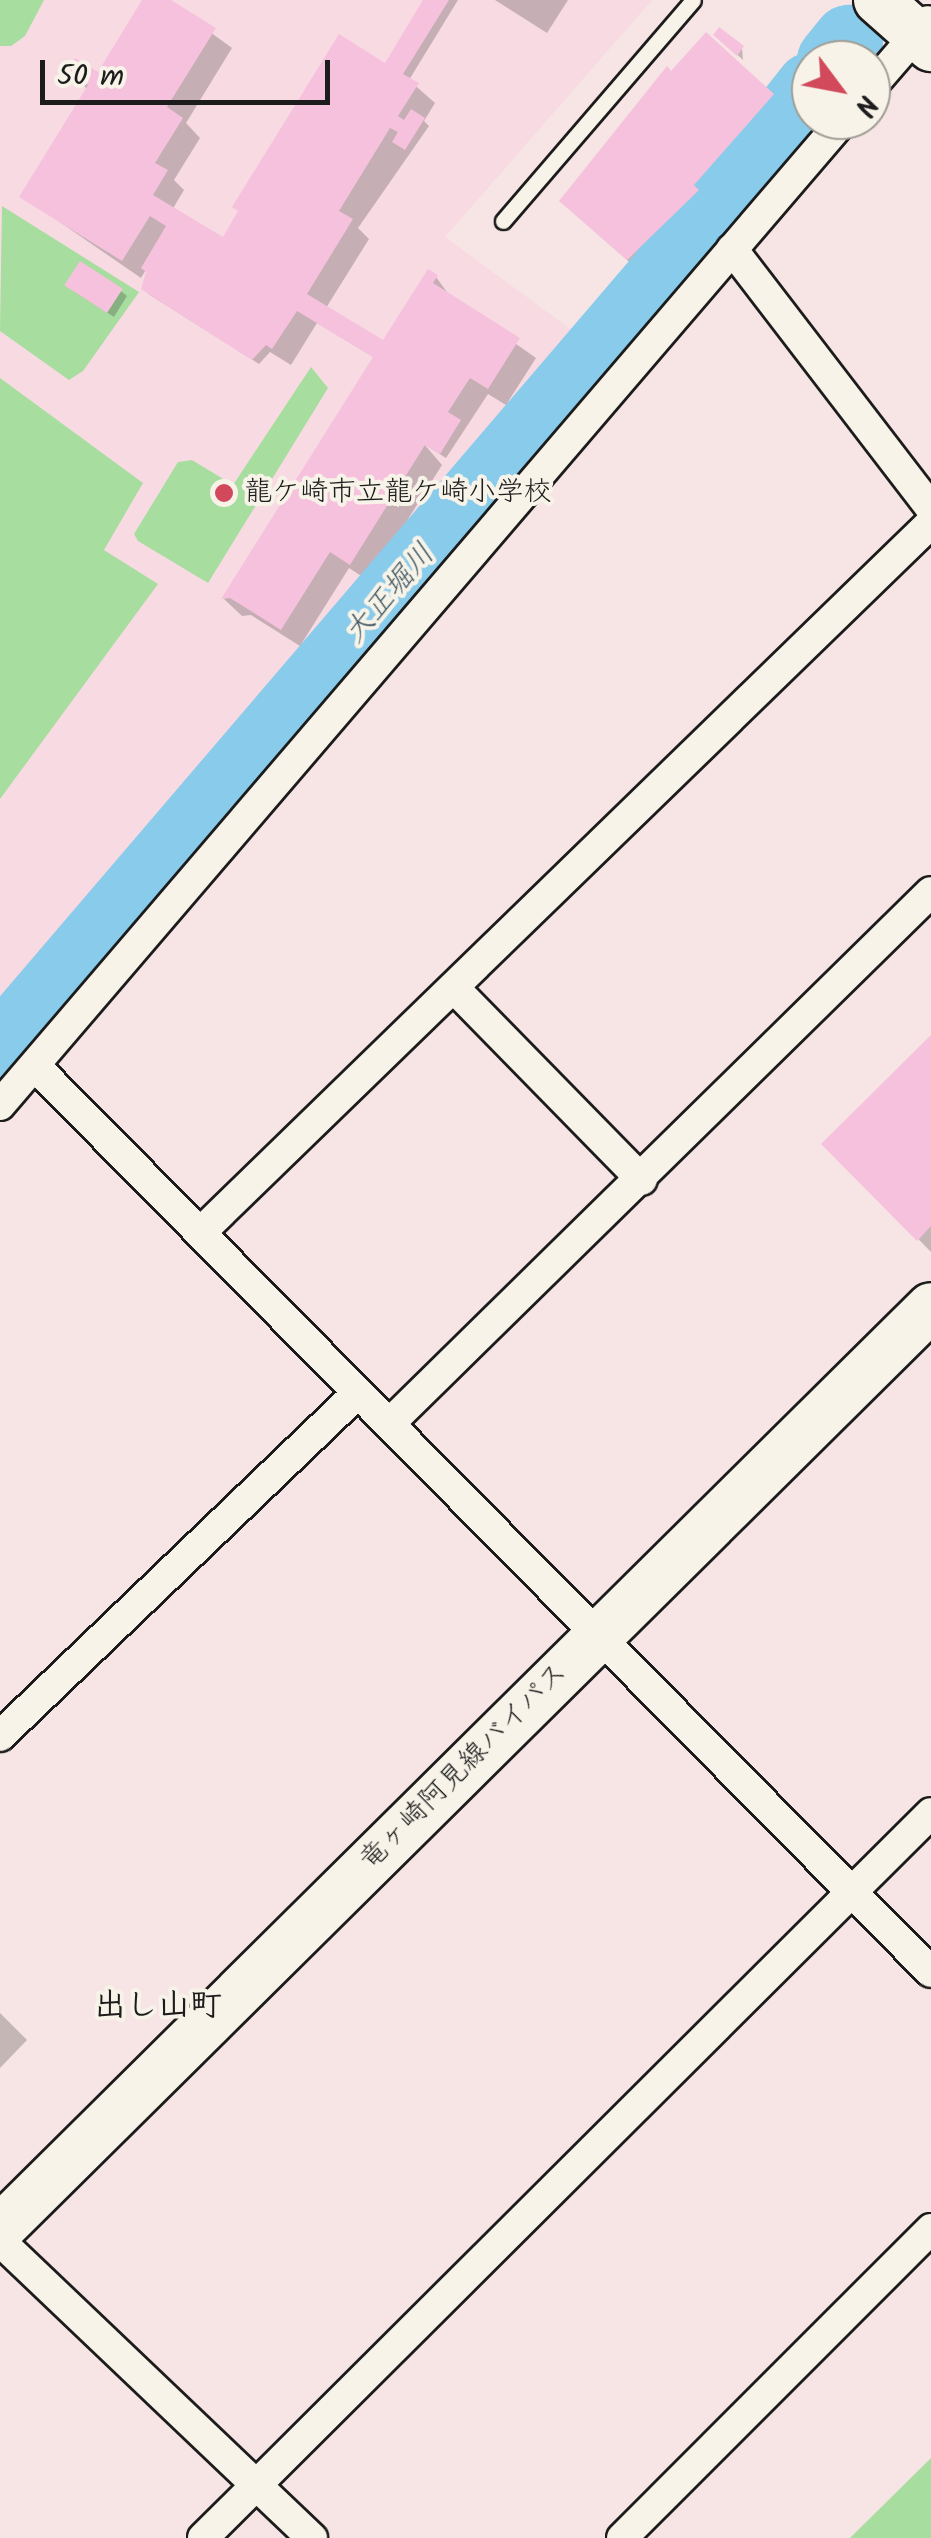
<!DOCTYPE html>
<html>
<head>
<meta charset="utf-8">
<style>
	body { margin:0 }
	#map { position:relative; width:931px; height:2538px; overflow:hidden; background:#f7e4e4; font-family:Kalam,"Klee One",sans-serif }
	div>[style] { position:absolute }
	.built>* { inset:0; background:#f7dae2 }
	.green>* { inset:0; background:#a8dda0 }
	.shadow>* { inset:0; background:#0003 }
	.river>* { height:70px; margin:-35px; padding:0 35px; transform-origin:35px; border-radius:35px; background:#89cbea }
	.building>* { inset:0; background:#f6c1dc; transform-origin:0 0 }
	.roads { filter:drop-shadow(2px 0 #1c1c1c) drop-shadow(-2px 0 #1c1c1c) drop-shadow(0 2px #1c1c1c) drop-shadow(0 -2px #1c1c1c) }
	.lane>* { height:15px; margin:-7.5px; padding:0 7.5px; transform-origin:7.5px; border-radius:7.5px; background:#f7f3e8 }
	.street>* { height:30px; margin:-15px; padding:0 15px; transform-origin:15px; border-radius:15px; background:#f7f3e8 }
	.primary>* { height:48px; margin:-24px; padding:0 24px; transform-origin:24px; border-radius:24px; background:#f7f3e8 }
	.dots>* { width:28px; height:28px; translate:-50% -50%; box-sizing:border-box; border:5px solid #f7f3e8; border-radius:50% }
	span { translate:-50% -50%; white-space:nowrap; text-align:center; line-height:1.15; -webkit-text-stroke:8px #f7f3e8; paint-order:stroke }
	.poi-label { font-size:28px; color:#1c1c1c }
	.left { translate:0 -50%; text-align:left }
	.street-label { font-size:28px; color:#1c1c1c }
	.water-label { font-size:30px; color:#425964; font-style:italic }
	.quarter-label { font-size:32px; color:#1c1c1c; font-weight:700 }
	.north { position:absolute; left:791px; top:40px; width:100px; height:100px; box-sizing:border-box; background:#f7f3e8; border:2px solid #9f9d96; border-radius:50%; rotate:122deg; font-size:28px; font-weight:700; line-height:40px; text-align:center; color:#1c1c1c }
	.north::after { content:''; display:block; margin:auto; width:35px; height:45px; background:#d1495b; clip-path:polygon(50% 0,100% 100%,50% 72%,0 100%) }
	.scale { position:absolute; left:40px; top:60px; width:290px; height:45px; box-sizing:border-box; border:5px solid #1c1c1c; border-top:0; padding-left:12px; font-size:30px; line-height:35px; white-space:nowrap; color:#1c1c1c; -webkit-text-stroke:8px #f7f3e8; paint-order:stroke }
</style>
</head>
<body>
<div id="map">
	<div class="built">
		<div style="clip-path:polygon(0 0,652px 0,445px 237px,577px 334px,317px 652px,0 1010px)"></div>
	</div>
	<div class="green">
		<div style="clip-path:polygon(0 0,44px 0,25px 36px,11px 46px,0 46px)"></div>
		<div style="clip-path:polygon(2px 206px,139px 292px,83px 371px,69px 380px,0 331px)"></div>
		<div style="clip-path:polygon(311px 367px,328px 388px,208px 583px,138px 541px,134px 534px,178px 462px,192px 460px,233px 485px)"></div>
		<div style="clip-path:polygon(0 378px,143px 483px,104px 550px,158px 584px,0 799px)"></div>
		<div style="clip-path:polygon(931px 2458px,931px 2538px,850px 2538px)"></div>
	</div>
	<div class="shadow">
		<div style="clip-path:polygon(145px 0,166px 0,232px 48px,186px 123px,200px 138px,174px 180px,184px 190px,172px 210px,224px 240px,386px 66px,426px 0,458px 0,409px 80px,435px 103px,424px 121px,429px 126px,358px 228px,369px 239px,326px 308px,384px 343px,436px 277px,452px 299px,536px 358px,506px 405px,488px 394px,446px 458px,424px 444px,442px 465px,369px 581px,349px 568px,300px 646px,251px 615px,242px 616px,224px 599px,375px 358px,317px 323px,291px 365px,270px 352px,259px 364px,150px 295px,144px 289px,150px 263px,141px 278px,22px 196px,88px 90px,70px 71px,98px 75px)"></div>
		<div style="clip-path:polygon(495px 0,568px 0,547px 33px)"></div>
		<div style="clip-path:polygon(716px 35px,742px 48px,743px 60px)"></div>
		<div style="clip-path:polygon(706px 36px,795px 119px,715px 209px,719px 214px,651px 281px,585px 223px)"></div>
		<div style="clip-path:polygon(73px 291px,121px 291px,127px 296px,114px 317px)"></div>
		<div style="clip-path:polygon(931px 1039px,931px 1252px,838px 1157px)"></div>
		<div style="clip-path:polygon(0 2013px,27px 2040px,0 2068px)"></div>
	</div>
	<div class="river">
		<div style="left:832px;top:60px;width:26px;rotate:-51deg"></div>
		<div style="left:0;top:1050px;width:1020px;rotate:-49.45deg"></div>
		<div style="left:663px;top:275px;width:239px;rotate:-51.8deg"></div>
	</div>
	<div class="building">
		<div style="clip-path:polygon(142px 0,171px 0,216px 28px,167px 107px,183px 118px,155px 163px,168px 170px,153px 195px,223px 237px,238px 211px,232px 207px,339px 34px,385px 63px,423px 0,449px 0,403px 74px,419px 83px,398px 116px,404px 120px,411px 109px,425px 118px,405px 150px,392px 142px,398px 132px,390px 128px,339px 211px,353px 219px,307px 294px,383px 340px,428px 269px,438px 275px,433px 283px,520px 338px,488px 389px,470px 378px,448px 412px,461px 420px,440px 454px,425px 445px,350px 565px,330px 552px,281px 630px,230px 598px,221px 599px,373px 357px,297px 311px,272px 349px,266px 345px,252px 360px,141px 289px,146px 272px,141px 268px,166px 226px,150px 216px,122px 261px,19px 197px,88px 85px,66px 72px,75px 58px,98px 72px)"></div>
		<div style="clip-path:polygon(719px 27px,744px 46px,737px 56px,713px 35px)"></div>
		<div style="clip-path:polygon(706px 32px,774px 94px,694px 185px,699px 190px,627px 260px,559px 201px,667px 66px,671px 71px)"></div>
		<div style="left:80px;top:261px;width:51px;height:29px;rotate:33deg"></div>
		<div style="clip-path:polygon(931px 1035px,931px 1226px,917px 1241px,821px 1144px)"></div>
	</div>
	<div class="roads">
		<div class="lane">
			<div style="left:503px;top:221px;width:291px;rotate:-49.3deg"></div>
		</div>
		<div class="street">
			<div style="left:871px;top:87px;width:87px;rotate:-49.2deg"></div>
			<div style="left:732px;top:249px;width:327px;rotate:52.5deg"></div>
			<div style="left:455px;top:989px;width:267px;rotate:45.6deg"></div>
			<div style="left:35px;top:1066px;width:1274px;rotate:45.32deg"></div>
			<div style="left:0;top:1105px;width:1296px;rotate:-49.44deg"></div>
			<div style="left:200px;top:1233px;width:1019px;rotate:-44.17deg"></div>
			<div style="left:389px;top:1424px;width:759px;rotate:-44.47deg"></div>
			<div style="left:0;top:1736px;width:496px;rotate:-43.8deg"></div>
			<div style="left:0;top:2241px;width:431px;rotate:43.6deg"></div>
			<div style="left:203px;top:2538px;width:1027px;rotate:-44.88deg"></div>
			<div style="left:622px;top:2538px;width:437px;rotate:-45deg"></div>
		</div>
		<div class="primary">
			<div style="left:878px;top:0;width:71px;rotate:41.6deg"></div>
			<div style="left:0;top:2229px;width:1310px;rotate:-44.72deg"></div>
		</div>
	</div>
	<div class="dots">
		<div style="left:224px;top:493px;background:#d1495b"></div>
	</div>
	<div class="poi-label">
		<span class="left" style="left:244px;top:493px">龍ケ崎市立龍ケ崎小学校</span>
	</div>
	<div class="street-label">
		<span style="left:464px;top:1767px;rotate:-45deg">竜ヶ崎阿見線バイパス</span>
	</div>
	<div class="water-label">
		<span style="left:390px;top:594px;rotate:-49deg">大正堀川</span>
	</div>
	<div class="quarter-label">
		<span style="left:158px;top:2007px">出し山町</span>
	</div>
	<div class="north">N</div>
	<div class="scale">50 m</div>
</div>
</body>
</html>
